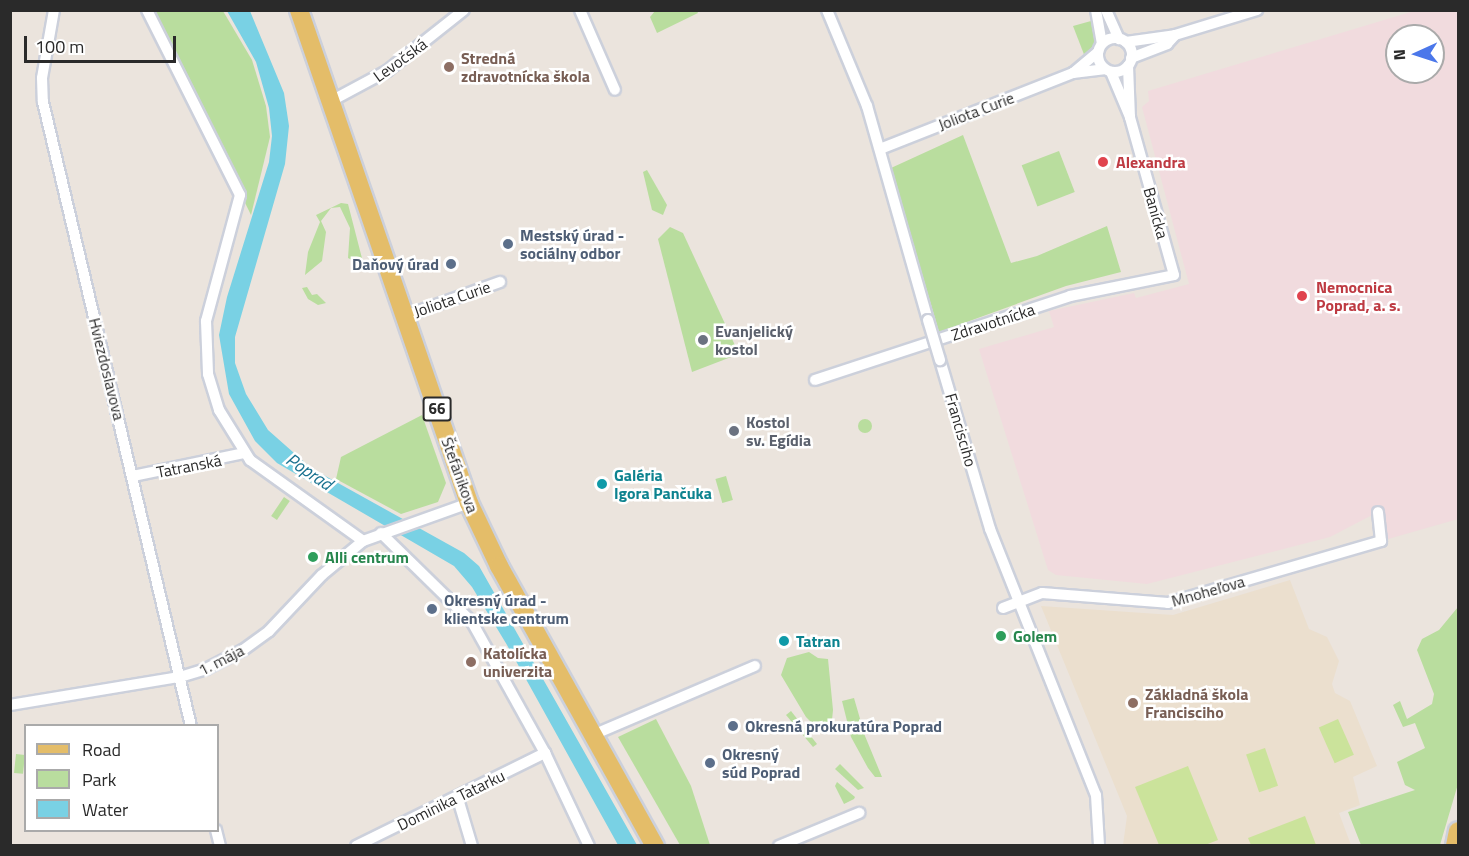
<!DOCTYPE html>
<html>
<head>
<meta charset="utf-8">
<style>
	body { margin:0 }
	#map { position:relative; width:1469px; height:856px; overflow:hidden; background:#ebe4dd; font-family:"Titillium Web",sans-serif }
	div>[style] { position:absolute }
	.education>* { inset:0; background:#ebdfce }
	.medical>* { inset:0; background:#f1dbde }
	.green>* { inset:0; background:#b9dd9e; transform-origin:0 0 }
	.round { border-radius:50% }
	.pitch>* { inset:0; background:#cbe39b; transform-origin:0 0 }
	.water>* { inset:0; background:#79d1e4 }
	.roads { filter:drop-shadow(2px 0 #ccd0db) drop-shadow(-2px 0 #ccd0db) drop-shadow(0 2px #ccd0db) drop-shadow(0 -2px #ccd0db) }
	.street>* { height:10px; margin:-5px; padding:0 5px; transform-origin:5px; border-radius:5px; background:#fff }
	.street>.ring { margin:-5px; padding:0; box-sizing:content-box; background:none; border:10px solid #fff; border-radius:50% }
	.primary>* { height:18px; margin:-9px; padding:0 9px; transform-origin:9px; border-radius:9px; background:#e4bd69 }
	.bridges { filter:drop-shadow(2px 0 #ccd0db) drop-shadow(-2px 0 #ccd0db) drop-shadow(0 2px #ccd0db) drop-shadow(0 -2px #ccd0db) }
	.street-bridge>* { height:10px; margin:-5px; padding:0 5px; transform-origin:5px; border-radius:5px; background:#fff }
	.dots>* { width:16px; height:16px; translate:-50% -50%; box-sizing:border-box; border:3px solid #fff; border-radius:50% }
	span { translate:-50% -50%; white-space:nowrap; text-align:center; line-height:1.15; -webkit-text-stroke:5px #fff; paint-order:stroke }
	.shield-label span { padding:2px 4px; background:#fff; border:2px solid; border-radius:4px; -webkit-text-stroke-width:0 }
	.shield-label { font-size:15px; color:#2a2a2a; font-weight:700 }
	.education-label { font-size:16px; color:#785e54; font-weight:700 }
	.left { translate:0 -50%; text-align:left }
	.street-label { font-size:16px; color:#2a2a2a }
	.health-label { font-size:16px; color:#be3a42; font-weight:700 }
	.service-label { font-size:16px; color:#4e5e75; font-weight:700 }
	.right { translate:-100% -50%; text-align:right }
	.worship-label { font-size:16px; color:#5b616d; font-weight:700 }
	.culture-label { font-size:16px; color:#0d838f; font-weight:700 }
	.leisure-label { font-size:16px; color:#27864d; font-weight:700 }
	.water-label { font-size:18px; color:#19718f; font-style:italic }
	.frame { position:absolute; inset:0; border:12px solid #2a2a2a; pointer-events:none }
	.legend { position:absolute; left:24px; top:724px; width:195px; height:108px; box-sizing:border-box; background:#fff; border:2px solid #aaa; margin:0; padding:8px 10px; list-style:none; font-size:18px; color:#2a2a2a }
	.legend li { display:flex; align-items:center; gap:12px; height:30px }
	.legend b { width:30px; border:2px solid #aaa }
	.north { position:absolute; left:1385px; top:24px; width:60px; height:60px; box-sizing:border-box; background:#fff; border:2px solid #aaa; border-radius:50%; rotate:267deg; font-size:16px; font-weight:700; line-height:24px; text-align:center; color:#2a2a2a }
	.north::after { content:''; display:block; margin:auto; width:21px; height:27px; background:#4b77ea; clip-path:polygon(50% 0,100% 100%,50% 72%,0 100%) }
	.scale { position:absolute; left:24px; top:36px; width:152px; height:27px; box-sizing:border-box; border:3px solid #2a2a2a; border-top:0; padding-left:8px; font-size:18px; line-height:21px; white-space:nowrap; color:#2a2a2a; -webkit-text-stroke:4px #fff; paint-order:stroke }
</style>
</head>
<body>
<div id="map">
	<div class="education">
		<div style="clip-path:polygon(1290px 580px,1309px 629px,1327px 637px,1339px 661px,1332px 684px,1335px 693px,1350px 701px,1377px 766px,1353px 777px,1360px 805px,1339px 813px,1351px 845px,1123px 845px,1127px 816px,1041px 606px,1173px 615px)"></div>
	</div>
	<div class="medical">
		<div style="clip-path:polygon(evenodd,1414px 11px,1458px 11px,1458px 519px,1381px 541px,1378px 512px,1330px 537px,1147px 584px,1056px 575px,1048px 570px,979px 349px,1054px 327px,1049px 311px,1134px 293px,1136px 298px,1189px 284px,1142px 107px,1149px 101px,1148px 91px,1414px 11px,1397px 36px,1433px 36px,1433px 72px,1397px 72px,1397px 36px)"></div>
	</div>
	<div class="green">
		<div style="clip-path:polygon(151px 11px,223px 11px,252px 60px,266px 106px,270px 137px,251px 215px)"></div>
		<div style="clip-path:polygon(655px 11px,697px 11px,698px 13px,657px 33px,650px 17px)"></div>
		<div style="clip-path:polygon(1091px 21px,1098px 46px,1095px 53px,1085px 57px,1073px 26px)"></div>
		<div style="clip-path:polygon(963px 135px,1011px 263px,1037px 256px,1107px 226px,1121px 272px,1066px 286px,939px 332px,891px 168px)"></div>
		<div style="left:1059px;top:151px;width:44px;height:40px;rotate:69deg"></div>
		<div style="clip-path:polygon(647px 170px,667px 205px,663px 215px,652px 210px,643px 172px)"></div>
		<div style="clip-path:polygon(341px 203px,348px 204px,364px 266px,348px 258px,350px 228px,340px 207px,331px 208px,321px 221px,326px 232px,322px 261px,305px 275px,308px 252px,320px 222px,316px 215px)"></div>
		<div style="clip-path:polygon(670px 227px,683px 233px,739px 354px,692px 372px,658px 239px)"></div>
		<div style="clip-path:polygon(307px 287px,312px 295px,317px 294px,326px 303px,318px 305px,308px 299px,302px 288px)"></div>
		<div style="clip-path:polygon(422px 415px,446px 483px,438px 502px,401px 514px,336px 479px,341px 457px)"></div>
		<div class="round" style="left:858px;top:419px;width:14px;height:14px"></div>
		<div style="left:726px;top:476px;width:25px;height:11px;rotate:74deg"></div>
		<div style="left:284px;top:497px;width:7px;height:23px;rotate:34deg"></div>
		<div style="clip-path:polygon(1458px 607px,1458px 784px,1440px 845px,1361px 845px,1348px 812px,1415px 790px,1405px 785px,1397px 762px,1425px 748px,1415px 723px,1403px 727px,1393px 705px,1400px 701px,1407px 719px,1432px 704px,1434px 694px,1417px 650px,1422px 639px,1439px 630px)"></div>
		<div style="clip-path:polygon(809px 652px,818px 658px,828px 659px,833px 710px,832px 720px,820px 731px,806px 717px,781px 675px,787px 658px)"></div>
		<div style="clip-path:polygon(854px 698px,865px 736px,882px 777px,875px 777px,868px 768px,851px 737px,842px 701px)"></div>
		<div style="clip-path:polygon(791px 711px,817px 744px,813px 747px,786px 715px)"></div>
		<div style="clip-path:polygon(656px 719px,691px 786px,710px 845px,680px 845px,618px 737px)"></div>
		<div style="left:16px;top:754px;width:9px;height:19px;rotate:6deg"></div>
		<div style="clip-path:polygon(840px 764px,864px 788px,858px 790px,835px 769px)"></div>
		<div style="clip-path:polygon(837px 782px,855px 797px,854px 799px,844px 804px,835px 786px)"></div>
	</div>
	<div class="pitch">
		<div style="left:1338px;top:719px;width:39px;height:21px;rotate:66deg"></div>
		<div style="left:1265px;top:748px;width:40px;height:20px;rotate:71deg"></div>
		<div style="clip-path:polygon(1188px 766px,1218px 840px,1205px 845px,1159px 845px,1135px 787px)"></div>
		<div style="clip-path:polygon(1305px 816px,1316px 845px,1251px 845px,1248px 838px)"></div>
	</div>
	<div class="water">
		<div style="clip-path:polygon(227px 11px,250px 11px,284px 93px,289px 126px,285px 164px,235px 337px,235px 363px,246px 394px,268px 430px,311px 468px,464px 553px,479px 566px,637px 845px,618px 845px,507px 645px,472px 587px,454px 566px,277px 463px,255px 441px,229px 394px,219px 335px,227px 297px,269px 162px,272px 136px,269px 108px,256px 62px)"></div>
	</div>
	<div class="roads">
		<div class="street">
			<div style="left:54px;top:10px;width:69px;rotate:100deg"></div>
			<div style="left:42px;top:78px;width:24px;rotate:88deg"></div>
			<div style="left:43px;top:102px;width:641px;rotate:76.66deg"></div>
			<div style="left:147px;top:10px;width:207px;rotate:63.3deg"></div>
			<div style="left:240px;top:195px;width:131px;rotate:105.1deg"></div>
			<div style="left:206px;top:321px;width:53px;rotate:87.8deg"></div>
			<div style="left:208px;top:374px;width:38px;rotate:73deg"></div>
			<div style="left:219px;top:410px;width:59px;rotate:58.2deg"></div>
			<div style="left:250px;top:460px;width:139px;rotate:35.6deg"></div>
			<div style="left:580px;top:10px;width:87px;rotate:66.4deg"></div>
			<div style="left:827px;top:10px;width:104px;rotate:67.4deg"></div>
			<div style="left:867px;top:106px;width:223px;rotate:74.1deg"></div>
			<div style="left:1096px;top:10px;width:34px;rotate:80deg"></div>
			<div style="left:1106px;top:10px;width:32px;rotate:66deg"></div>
			<div class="ring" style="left:1098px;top:38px;width:24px;height:24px"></div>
			<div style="left:1126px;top:42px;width:49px;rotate:-8.1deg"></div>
			<div style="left:1175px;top:35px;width:86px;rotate:-17deg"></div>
			<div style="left:1131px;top:58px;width:39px;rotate:-21deg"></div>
			<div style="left:1167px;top:44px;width:12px;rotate:-48deg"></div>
			<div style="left:1128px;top:66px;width:51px;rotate:87.8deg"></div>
			<div style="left:1073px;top:73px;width:33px;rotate:-40deg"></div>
			<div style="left:331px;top:101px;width:64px;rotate:-28.2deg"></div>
			<div style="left:387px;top:71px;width:98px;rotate:-38.4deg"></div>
			<div style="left:880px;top:149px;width:207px;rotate:-21.5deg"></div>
			<div style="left:1073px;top:73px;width:31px;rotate:-7deg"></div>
			<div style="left:405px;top:316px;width:101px;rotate:-19.7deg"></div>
			<div style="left:940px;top:360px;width:176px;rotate:73.5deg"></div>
			<div style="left:990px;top:529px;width:286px;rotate:68.3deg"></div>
			<div style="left:1096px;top:795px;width:51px;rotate:86.6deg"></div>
			<div style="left:815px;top:380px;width:268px;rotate:-18.2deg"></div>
			<div style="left:1070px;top:296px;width:106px;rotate:-11.4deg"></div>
			<div style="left:1174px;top:275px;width:164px;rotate:-105.6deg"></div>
			<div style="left:1130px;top:117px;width:49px;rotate:-112.9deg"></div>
			<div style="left:133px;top:476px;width:113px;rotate:-11.7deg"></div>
			<div style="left:381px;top:533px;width:127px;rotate:44.4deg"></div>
			<div style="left:472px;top:622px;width:150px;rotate:60.9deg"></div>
			<div style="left:545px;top:753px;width:103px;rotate:64.7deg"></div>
			<div style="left:1003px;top:608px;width:42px;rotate:-21deg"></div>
			<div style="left:1042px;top:593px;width:126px;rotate:4.5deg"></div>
			<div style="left:1168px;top:603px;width:222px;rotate:-16.2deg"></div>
			<div style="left:1381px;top:541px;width:29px;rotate:-96deg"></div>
			<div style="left:10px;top:705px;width:172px;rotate:-9.4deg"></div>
			<div style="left:180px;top:677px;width:27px;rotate:-17deg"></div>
			<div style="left:206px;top:669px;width:42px;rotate:-27.2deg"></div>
			<div style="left:243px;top:650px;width:32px;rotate:-36deg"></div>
			<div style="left:269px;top:631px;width:77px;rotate:-46.6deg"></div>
			<div style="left:322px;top:575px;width:53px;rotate:-39.7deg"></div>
			<div style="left:363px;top:541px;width:113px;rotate:-19.7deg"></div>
			<div style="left:593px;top:735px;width:176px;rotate:-23.1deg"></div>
			<div style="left:458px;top:799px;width:49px;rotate:73.4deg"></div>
			<div style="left:216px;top:830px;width:16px;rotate:76deg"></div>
			<div style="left:356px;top:846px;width:211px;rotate:-26.2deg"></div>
			<div style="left:779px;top:846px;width:87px;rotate:-22.4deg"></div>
		</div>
		<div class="primary">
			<div style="left:299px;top:10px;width:521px;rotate:70.97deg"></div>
			<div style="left:469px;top:503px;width:70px;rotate:64.5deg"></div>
			<div style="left:499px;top:566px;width:321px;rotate:60.9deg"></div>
			<div style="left:1455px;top:846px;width:15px;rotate:-79deg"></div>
		</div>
	</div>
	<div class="bridges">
		<div class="street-bridge">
			<div style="left:928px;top:320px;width:42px;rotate:73.3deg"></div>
		</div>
	</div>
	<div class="dots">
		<div style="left:449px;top:67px;background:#8d6e63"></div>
		<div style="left:1103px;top:162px;background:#e0444e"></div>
		<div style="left:508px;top:244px;background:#5c6f8a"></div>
		<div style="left:451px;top:264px;background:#5c6f8a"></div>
		<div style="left:1302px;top:296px;background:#e0444e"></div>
		<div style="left:703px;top:340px;background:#6b7280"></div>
		<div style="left:734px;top:431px;background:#6b7280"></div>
		<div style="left:602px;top:484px;background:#0f9aa8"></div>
		<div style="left:313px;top:557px;background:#2e9e5b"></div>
		<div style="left:432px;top:609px;background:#5c6f8a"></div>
		<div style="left:1001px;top:636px;background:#2e9e5b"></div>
		<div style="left:784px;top:641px;background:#0f9aa8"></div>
		<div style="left:471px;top:662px;background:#8d6e63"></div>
		<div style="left:1133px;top:703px;background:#8d6e63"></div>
		<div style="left:733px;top:726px;background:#5c6f8a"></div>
		<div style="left:710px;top:763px;background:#5c6f8a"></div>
	</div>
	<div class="shield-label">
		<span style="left:437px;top:409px">66</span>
	</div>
	<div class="education-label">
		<span class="left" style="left:461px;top:67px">Stredná<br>zdravotnícka škola</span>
		<span class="left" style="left:483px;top:662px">Katolícka<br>univerzita</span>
		<span class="left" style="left:1145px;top:703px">Základná škola<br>Francisciho</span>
	</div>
	<div class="street-label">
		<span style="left:400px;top:60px;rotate:-36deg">Levočská</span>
		<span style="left:976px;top:111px;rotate:-21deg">Joliota Curie</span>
		<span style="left:1156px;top:213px;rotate:74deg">Banícka</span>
		<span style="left:452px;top:299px;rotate:-19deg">Joliota Curie</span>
		<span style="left:993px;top:322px;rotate:-18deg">Zdravotnícka</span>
		<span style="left:107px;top:369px;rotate:76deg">Hviezdoslavova</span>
		<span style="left:961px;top:430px;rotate:74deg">Francisciho</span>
		<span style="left:189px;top:466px;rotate:-11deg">Tatranská</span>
		<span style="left:460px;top:475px;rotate:70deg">Štefánikova</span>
		<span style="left:1208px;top:591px;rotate:-16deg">Mnoheľova</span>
		<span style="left:221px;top:660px;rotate:-27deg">1. mája</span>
		<span style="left:451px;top:800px;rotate:-26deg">Dominika Tatarku</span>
	</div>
	<div class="health-label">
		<span class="left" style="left:1116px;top:162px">Alexandra</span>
		<span class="left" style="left:1316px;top:296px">Nemocnica<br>Poprad, a. s.</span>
	</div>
	<div class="service-label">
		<span class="left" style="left:520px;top:244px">Mestský úrad -<br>sociálny odbor</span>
		<span class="right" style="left:439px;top:264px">Daňový úrad</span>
		<span class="left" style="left:444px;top:609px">Okresný úrad -<br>klientske centrum</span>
		<span class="left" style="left:745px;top:726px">Okresná prokuratúra Poprad</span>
		<span class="left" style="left:722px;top:763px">Okresný<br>súd Poprad</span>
	</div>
	<div class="worship-label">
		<span class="left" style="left:715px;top:340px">Evanjelický<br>kostol</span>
		<span class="left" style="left:746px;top:431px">Kostol<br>sv. Egídia</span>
	</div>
	<div class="culture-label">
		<span class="left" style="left:614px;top:484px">Galéria<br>Igora Pančuka</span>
		<span class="left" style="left:796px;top:641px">Tatran</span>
	</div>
	<div class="leisure-label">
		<span class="left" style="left:325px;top:557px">Alli centrum</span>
		<span class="left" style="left:1013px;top:636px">Golem</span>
	</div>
	<div class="water-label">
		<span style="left:309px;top:472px;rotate:34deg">Poprad</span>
	</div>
	<div class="frame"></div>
	<ul class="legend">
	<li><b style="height:8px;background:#e4bd69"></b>Road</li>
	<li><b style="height:16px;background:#b9dd9e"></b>Park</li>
	<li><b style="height:16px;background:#79d1e4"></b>Water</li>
	</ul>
	<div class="north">N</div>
	<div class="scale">100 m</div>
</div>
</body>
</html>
